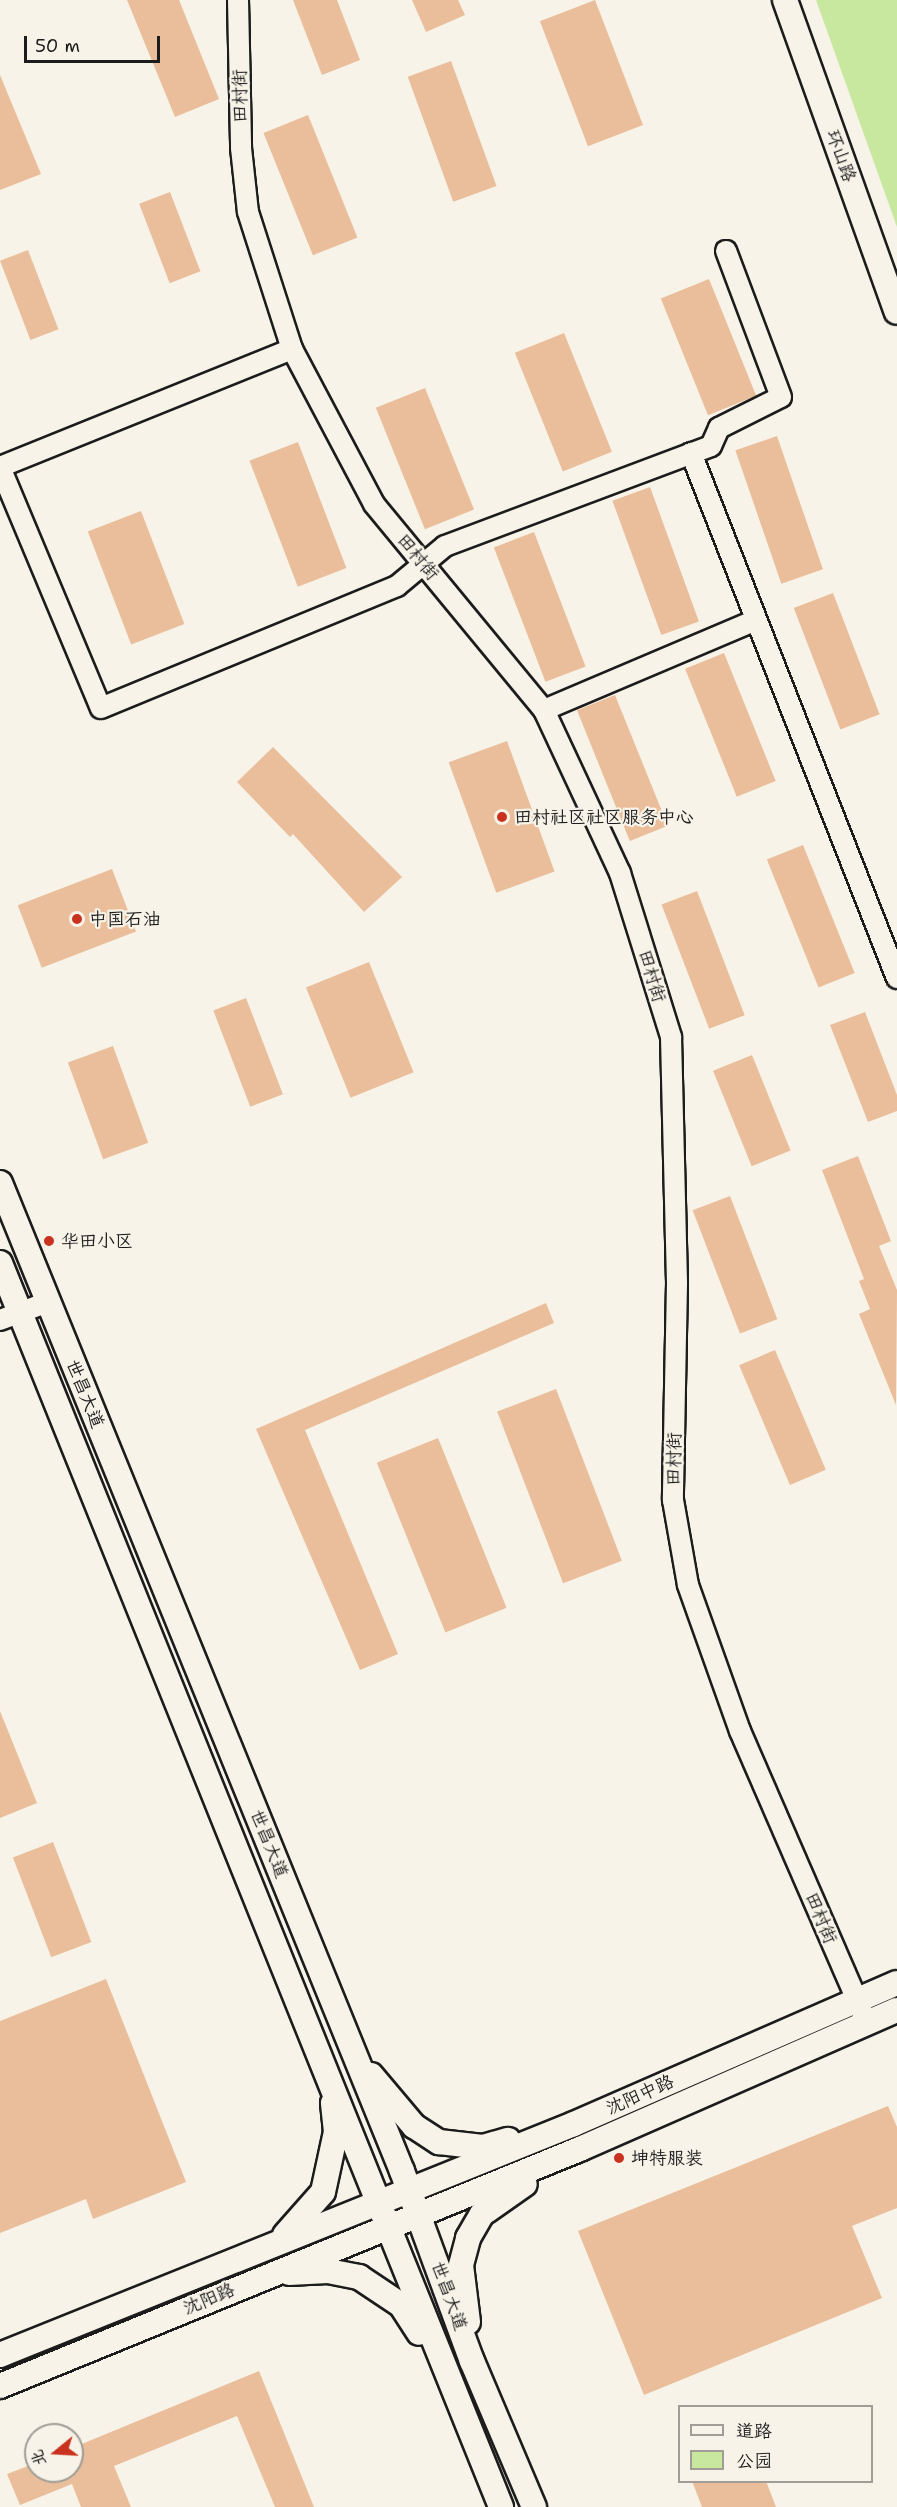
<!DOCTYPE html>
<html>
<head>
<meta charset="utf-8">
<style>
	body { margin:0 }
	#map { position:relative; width:897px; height:2507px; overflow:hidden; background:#f7f3e8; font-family:"Shantell Sans","LXGW WenKai TC",sans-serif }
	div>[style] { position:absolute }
	.green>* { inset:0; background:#c9e89f }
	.building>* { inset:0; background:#eabe9a; transform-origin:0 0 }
	.roads { filter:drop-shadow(2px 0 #1c1c1c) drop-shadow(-2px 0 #1c1c1c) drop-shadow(0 2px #1c1c1c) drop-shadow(0 -2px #1c1c1c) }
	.minor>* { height:20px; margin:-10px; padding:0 10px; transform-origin:10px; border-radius:10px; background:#f7f3e8 }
	.major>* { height:24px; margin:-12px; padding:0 12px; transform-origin:12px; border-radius:12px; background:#f7f3e8 }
	.dots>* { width:16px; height:16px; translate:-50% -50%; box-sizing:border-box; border:3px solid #f7f3e8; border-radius:50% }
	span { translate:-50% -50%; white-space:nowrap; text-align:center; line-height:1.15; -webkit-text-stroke:4.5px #f7f3e8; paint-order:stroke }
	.street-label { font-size:18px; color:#1c1c1c }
	.poi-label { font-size:18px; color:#1c1c1c }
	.left { translate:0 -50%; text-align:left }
	.legend { position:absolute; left:678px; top:2405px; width:195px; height:78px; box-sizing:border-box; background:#f7f3e8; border:2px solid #9f9d96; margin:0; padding:8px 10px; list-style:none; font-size:18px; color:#1c1c1c }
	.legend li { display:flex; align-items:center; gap:12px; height:30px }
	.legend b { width:30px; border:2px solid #9f9d96 }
	.north { position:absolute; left:24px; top:2423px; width:60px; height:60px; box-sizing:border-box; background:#f7f3e8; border:2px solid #9f9d96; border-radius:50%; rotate:252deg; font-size:16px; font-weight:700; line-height:24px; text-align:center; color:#1c1c1c }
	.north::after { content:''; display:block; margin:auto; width:21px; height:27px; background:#c8321e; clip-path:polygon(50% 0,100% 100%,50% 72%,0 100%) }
	.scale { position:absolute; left:24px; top:36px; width:136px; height:27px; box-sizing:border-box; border:3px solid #1c1c1c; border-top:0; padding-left:8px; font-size:18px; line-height:21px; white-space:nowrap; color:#1c1c1c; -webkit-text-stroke:4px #f7f3e8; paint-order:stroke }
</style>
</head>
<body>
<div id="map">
	<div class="green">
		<div style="clip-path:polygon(816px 0,897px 0,897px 227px)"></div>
	</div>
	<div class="building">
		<div style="clip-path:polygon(127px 0,179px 0,219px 99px,175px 117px)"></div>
		<div style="clip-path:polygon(293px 0,337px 0,360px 60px,322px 75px)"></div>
		<div style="clip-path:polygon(412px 0,458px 0,465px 15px,426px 32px)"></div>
		<div style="left:595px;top:0;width:134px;height:59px;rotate:69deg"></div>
		<div style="left:451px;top:61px;width:133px;height:46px;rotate:70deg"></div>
		<div style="clip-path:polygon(0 75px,41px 174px,0 190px)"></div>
		<div style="left:308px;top:115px;width:132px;height:48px;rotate:68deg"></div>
		<div style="left:170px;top:192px;width:85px;height:33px;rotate:69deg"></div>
		<div style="left:28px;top:250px;width:85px;height:30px;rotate:69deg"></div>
		<div style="left:709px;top:279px;width:126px;height:52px;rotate:68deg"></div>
		<div style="left:564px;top:333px;width:128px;height:53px;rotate:68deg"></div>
		<div style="left:425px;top:388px;width:131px;height:53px;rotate:68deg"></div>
		<div style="left:777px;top:436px;width:141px;height:44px;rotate:71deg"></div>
		<div style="left:298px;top:442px;width:135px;height:52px;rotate:69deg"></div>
		<div style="left:650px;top:487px;width:143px;height:40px;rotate:70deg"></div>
		<div style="left:141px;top:511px;width:121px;height:57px;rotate:69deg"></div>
		<div style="left:534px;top:532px;width:144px;height:43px;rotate:69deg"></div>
		<div style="left:833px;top:593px;width:130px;height:42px;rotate:69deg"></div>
		<div style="left:724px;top:653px;width:138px;height:42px;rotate:68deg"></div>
		<div style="left:615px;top:695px;width:141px;height:41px;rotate:68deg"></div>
		<div style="left:507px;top:741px;width:139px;height:62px;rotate:70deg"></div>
		<div style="clip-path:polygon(273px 747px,402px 877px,364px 912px,293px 834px,290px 837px,237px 782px)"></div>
		<div style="left:803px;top:845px;width:138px;height:39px;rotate:68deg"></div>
		<div style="left:112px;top:869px;width:67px;height:101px;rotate:69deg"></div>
		<div style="left:697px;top:891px;width:133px;height:38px;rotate:69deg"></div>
		<div style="left:369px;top:962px;width:119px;height:68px;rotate:68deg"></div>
		<div style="left:246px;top:998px;width:103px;height:35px;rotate:69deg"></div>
		<div style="clip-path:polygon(865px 1012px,897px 1095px,897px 1111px,868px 1122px,830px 1025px)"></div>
		<div style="left:113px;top:1046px;width:103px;height:48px;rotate:70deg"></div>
		<div style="left:752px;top:1055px;width:103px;height:42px;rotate:68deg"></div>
		<div style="clip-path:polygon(858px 1156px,891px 1241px,879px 1246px,897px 1290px,896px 1405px,859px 1314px,870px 1309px,859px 1281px,864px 1279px,822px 1170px)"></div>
		<div style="left:730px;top:1196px;width:132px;height:40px;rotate:69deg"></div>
		<div style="clip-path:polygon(546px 1303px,554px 1323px,305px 1430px,398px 1654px,360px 1670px,256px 1429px)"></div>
		<div style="left:775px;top:1350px;width:130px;height:39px;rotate:67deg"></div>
		<div style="left:556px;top:1389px;width:184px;height:63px;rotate:69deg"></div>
		<div style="left:438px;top:1438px;width:183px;height:66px;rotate:68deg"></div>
		<div style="clip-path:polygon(0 1711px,37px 1803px,0 1818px)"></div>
		<div style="left:53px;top:1842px;width:107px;height:43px;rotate:69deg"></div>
		<div style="clip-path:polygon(106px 1979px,186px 2182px,93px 2219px,86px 2199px,0 2233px,0 2021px)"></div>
		<div style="clip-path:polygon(888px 2106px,897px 2127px,897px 2208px,852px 2226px,882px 2298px,644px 2395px,578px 2231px)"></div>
		<div style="clip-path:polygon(259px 2371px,314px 2507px,275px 2507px,237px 2416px,114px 2466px,131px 2507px,81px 2507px,72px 2484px,20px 2505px,7px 2474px,36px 2463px,36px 2471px,72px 2471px,72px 2448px)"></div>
		<div style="clip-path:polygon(692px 2481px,766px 2481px,776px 2507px,702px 2507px)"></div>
	</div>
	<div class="roads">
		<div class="minor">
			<div style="left:238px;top:0;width:148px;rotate:88.8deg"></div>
			<div style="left:241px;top:148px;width:64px;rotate:83.8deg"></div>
			<div style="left:248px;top:212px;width:144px;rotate:72.2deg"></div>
			<div style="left:292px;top:349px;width:175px;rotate:62.1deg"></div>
			<div style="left:374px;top:504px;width:267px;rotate:50.5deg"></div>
			<div style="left:544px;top:710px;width:180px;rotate:65deg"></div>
			<div style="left:620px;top:873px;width:172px;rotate:72.7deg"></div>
			<div style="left:671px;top:1037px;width:246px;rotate:88.6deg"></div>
			<div style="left:677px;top:1283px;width:217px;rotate:91.1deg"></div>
			<div style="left:673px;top:1500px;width:86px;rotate:80deg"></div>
			<div style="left:688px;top:1585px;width:155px;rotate:70.4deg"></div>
			<div style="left:740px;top:1731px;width:309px;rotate:66.5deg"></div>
			<div style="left:691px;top:453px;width:564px;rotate:68.58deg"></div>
			<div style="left:0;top:467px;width:261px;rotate:67.3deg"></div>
			<div style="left:101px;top:708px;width:320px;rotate:-22.4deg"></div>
			<div style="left:397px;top:586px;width:62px;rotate:-39.8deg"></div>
			<div style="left:445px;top:546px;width:284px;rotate:-20.6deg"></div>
			<div style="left:711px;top:446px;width:20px;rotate:-66deg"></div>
			<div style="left:719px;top:428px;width:69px;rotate:-26.6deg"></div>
			<div style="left:781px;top:397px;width:156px;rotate:-110.6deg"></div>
			<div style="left:0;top:467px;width:315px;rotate:-22deg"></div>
			<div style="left:544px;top:710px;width:230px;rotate:-23deg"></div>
			<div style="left:0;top:1320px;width:51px;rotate:-20.6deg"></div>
		</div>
		<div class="major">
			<div style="left:785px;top:0;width:331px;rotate:70.3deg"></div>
			<div style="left:0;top:1183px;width:1067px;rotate:67.86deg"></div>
			<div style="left:402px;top:2171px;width:202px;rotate:69.8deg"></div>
			<div style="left:472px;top:2361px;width:159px;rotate:67deg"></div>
			<div style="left:0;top:1263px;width:1341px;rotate:68.06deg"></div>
			<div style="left:371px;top:2075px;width:67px;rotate:49.9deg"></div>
			<div style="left:414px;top:2126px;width:30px;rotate:33deg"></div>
			<div style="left:439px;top:2142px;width:44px;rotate:6.5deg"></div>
			<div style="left:483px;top:2147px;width:26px;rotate:-16deg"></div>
			<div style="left:285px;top:2235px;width:57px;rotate:-48.5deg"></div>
			<div style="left:323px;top:2192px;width:61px;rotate:-77.8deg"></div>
			<div style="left:336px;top:2132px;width:29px;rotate:-96deg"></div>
			<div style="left:289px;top:2273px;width:39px;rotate:-3deg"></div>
			<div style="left:328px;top:2271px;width:32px;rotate:11deg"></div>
			<div style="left:359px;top:2277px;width:50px;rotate:33.7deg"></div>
			<div style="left:401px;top:2305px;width:33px;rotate:57deg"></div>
			<div style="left:468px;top:2322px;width:57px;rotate:-97deg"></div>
			<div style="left:461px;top:2265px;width:28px;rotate:-75deg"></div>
			<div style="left:468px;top:2238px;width:28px;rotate:-60deg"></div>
			<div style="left:482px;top:2214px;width:52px;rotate:-34.9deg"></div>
			<div style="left:0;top:2355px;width:619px;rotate:-21.92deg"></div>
			<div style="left:574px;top:2124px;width:352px;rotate:-23.6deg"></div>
			<div style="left:0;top:2386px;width:627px;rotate:-22.23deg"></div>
			<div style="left:580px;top:2149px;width:346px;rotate:-23.7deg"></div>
		</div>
	</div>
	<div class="dots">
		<div style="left:502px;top:817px;background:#c8321e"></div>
		<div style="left:77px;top:919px;background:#c8321e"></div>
		<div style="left:49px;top:1241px;background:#c8321e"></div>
		<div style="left:619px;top:2158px;background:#c8321e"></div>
	</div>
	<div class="street-label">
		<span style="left:240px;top:96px;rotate:-91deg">田村街</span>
		<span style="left:841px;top:156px;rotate:70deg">环山路</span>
		<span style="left:418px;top:557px;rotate:50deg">田村街</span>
		<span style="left:652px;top:976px;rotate:73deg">田村街</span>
		<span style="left:85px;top:1394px;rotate:68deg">世昌大道</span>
		<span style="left:674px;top:1459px;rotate:-89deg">田村街</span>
		<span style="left:269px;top:1844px;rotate:68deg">世昌大道</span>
		<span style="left:821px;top:1918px;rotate:67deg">田村街</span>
		<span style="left:640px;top:2095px;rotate:-24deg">沈阳中路</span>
		<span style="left:449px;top:2296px;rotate:70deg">世昌大道</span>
		<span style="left:209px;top:2299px;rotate:-23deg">沈阳路</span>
	</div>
	<div class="poi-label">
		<span class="left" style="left:514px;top:817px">田村社区社区服务中心</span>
		<span class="left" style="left:89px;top:919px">中国石油</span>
		<span class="left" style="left:61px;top:1241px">华田小区</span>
		<span class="left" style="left:631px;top:2158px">坤特服装</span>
	</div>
	<ul class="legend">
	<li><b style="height:8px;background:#f7f3e8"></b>道路</li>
	<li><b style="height:16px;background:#c9e89f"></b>公园</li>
	</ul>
	<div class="north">北</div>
	<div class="scale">50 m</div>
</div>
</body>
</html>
